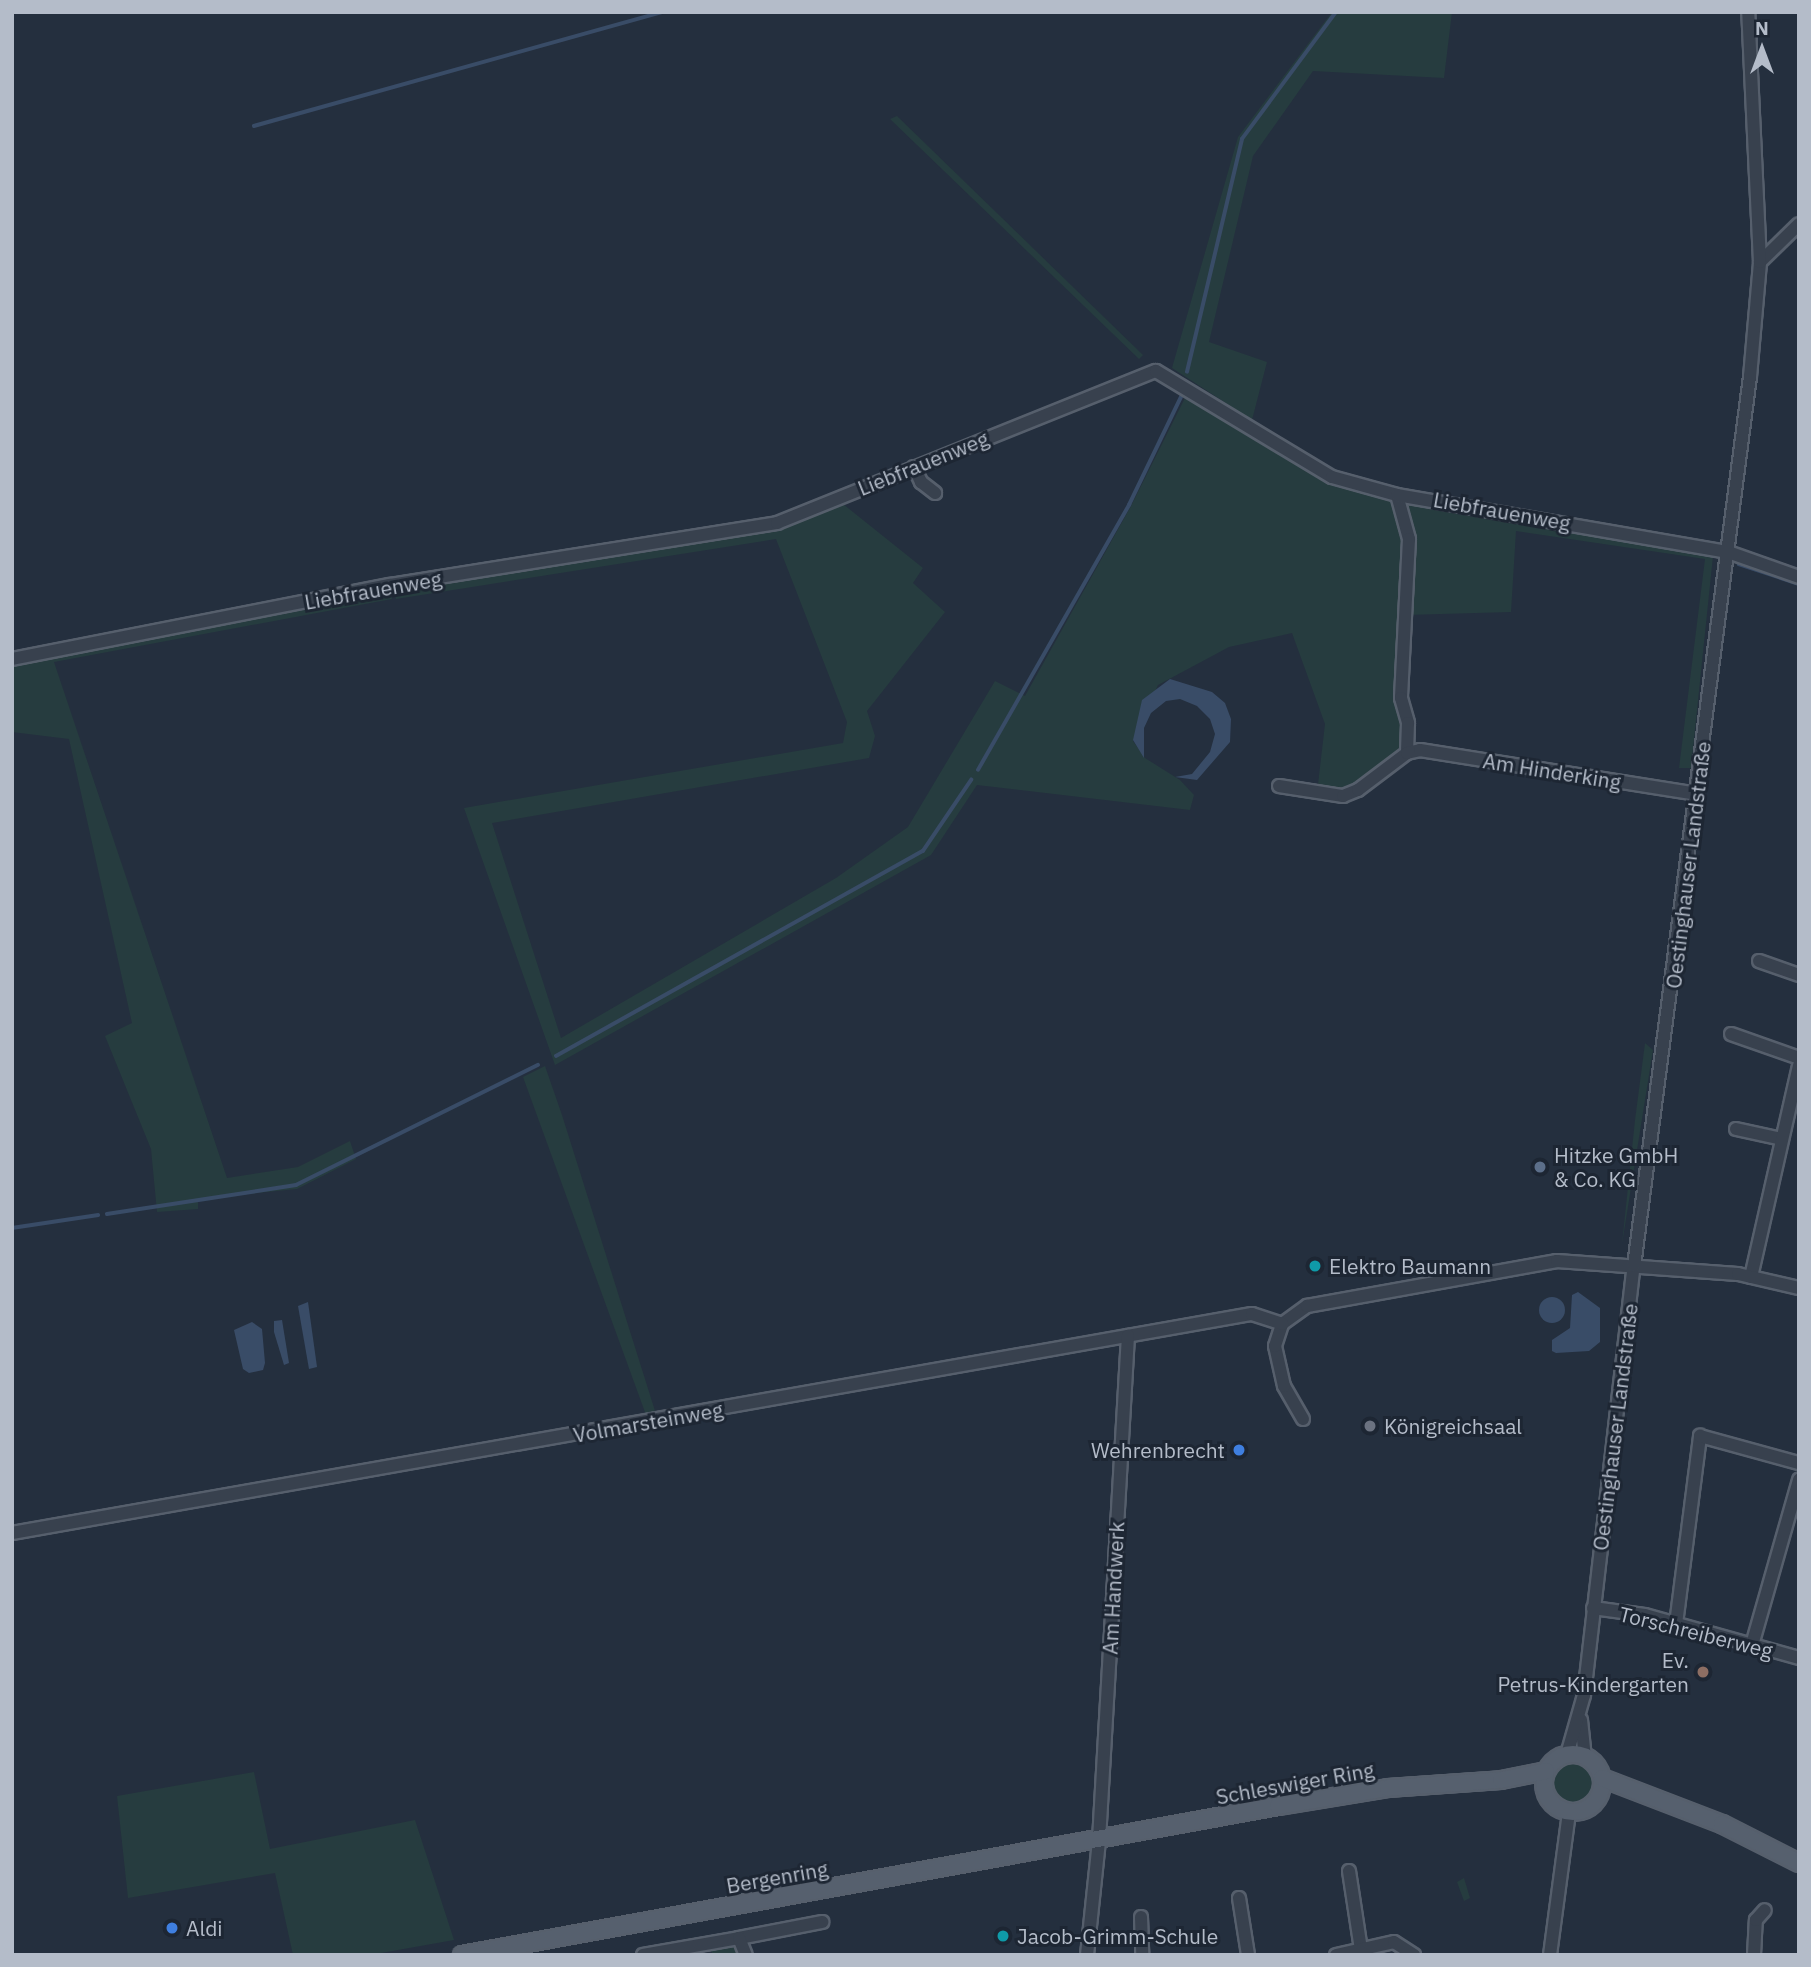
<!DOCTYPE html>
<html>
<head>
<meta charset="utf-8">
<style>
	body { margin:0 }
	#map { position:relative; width:1811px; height:1967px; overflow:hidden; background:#242f3e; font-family:"IBM Plex Sans",sans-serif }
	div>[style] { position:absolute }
	.green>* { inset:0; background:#263c3f }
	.round { border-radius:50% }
	.water>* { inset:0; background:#394c67 }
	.stream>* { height:3.5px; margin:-1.75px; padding:0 1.75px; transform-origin:1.75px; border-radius:1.75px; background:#394c67 }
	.roads { filter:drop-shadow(2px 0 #565f6c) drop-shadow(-2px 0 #565f6c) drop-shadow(0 2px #565f6c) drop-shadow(0 -2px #565f6c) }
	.minor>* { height:12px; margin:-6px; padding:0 6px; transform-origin:6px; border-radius:6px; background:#38414e }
	.major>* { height:16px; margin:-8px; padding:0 8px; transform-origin:8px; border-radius:8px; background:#56606e }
	.major>.ring { margin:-8px; padding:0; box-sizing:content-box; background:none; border:16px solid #56606e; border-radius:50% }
	.dots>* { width:19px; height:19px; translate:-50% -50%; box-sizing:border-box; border:4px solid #1d2633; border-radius:50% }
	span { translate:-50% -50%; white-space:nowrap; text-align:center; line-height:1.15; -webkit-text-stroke:6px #1d2633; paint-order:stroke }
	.street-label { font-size:21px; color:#b4bcc9 }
	.poi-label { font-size:21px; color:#b4bcc9 }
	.left { translate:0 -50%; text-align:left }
	.right { translate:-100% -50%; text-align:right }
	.frame { position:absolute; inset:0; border:14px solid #b4bcc9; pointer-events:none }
	.north { position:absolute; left:1727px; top:14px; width:70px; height:70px; -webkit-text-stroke:5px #1d2633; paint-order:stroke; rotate:0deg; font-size:19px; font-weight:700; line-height:28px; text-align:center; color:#b4bcc9 }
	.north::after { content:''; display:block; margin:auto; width:24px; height:32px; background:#b4bcc9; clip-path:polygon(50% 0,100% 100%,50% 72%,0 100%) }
</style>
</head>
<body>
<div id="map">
	<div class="green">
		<div style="clip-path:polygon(1332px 12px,1452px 12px,1444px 78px,1313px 71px,1253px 156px,1209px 342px,1267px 362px,1252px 420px,1172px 368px,1238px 137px)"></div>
		<div style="clip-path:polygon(897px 116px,1143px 355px,1139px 359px,890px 119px)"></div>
		<div style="clip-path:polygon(1185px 398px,1332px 480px,1395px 497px,1407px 540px,1406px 752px,1357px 789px,1317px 793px,1325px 724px,1292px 633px,1229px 647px,1158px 685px,1133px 741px,1145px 758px,1180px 780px,1194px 795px,1190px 810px,977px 785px,931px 855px,555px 1065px,464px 808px,843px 743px,847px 722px,776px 539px,396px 599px,392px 586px,778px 525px,838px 500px,923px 568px,913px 583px,945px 612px,867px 711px,875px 736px,869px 758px,492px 823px,561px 1038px,836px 878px,908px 827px,995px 681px,1025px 696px,1131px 506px)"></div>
		<div style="clip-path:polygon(1398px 497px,1713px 556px,1691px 768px,1679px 768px,1705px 559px,1516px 531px,1511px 612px,1406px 615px,1410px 540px)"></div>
		<div style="clip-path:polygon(389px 586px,392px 599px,54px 662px,227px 1178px,298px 1167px,350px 1141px,356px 1159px,297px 1189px,198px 1199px,198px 1209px,157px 1212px,151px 1149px,105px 1036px,132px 1023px,69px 739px,12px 732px,12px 661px)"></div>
		<div style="clip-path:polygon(1645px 1043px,1653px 1050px,1622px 1244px,1635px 1120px)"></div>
		<div style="clip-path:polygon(545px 1066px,562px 1115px,656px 1414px,646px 1415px,523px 1077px)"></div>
		<div class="round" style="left:1550px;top:1761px;width:46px;height:46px"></div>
		<div style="clip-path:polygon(254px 1772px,270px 1849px,415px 1820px,454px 1940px,370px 1955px,293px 1955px,275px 1873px,128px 1898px,117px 1796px)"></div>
		<div style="clip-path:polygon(1464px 1878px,1470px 1898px,1464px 1901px,1457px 1882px)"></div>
		<div style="clip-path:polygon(732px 1944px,743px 1955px,713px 1955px,710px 1948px)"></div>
	</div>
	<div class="water">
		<div style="clip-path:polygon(1170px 679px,1212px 692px,1225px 703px,1231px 719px,1230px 742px,1197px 780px,1175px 777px,1192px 774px,1210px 752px,1215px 734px,1210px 719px,1197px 706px,1180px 699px,1166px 701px,1151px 713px,1144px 728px,1144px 758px,1133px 740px,1142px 700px)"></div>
		<div style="clip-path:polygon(1578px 1292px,1600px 1308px,1600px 1342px,1589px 1351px,1556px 1353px,1552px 1351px,1552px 1340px,1570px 1328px,1572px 1295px)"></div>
		<div class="round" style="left:1539px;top:1297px;width:26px;height:26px"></div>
		<div style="clip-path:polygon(308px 1302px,317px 1367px,309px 1369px,298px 1306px)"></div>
		<div style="clip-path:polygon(282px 1320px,289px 1363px,284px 1365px,274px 1332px,274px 1321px)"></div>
		<div style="clip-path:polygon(252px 1322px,262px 1329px,265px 1363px,263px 1370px,249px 1373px,243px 1369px,234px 1330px)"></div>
	</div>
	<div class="stream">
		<div style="left:254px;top:126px;width:423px;rotate:-15.6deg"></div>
		<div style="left:1187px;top:372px;width:239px;rotate:-76.7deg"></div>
		<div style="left:1242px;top:139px;width:158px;rotate:-53.5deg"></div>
		<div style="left:1739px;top:564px;width:63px;rotate:18.4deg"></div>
		<div style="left:978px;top:770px;width:305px;rotate:-60.3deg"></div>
		<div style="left:1129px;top:505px;width:120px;rotate:-64.3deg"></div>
		<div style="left:556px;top:1056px;width:420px;rotate:-29.2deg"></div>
		<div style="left:923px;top:851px;width:86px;rotate:-55.9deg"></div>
		<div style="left:107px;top:1214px;width:191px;rotate:-8.7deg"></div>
		<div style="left:296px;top:1185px;width:270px;rotate:-26.4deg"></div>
		<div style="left:12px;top:1228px;width:87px;rotate:-8.6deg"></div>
	</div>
	<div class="roads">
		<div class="minor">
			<div style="left:1760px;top:262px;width:54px;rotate:-44.3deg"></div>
			<div style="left:914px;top:467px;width:17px;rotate:65deg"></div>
			<div style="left:921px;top:482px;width:18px;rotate:38deg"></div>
			<div style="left:1397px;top:495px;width:46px;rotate:74.7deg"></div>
			<div style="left:1409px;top:539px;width:159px;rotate:92.9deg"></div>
			<div style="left:1401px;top:698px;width:26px;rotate:74deg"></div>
			<div style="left:1408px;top:723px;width:30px;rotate:92deg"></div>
			<div style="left:12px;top:659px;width:385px;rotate:-11.1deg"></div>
			<div style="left:390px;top:585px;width:392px;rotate:-9.1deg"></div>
			<div style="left:777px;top:523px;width:408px;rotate:-21.9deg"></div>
			<div style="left:1156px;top:371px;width:205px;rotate:31.1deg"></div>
			<div style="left:1332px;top:477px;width:67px;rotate:15.5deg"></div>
			<div style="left:1397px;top:495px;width:336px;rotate:9.8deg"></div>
			<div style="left:1728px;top:552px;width:75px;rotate:19.4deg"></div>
			<div style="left:1279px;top:786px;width:65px;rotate:8.9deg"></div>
			<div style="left:1343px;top:796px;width:16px;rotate:-22deg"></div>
			<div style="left:1358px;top:790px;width:61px;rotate:-37.1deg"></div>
			<div style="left:1407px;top:753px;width:13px;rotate:-13deg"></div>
			<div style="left:1420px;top:750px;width:281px;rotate:9deg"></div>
			<div style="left:1759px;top:961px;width:42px;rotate:19.3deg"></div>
			<div style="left:1731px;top:1034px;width:72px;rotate:19.4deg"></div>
			<div style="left:1736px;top:1129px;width:47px;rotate:12.3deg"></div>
			<div style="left:1751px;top:1277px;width:217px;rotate:-77.2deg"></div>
			<div style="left:1303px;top:1419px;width:38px;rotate:-120deg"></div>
			<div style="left:1284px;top:1386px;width:41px;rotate:-102.7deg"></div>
			<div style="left:1275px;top:1346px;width:23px;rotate:-72deg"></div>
			<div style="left:1282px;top:1324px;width:31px;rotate:-36deg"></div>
			<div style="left:1307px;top:1306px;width:254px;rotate:-10.2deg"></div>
			<div style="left:1557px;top:1261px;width:181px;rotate:4.1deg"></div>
			<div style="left:1738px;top:1274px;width:63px;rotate:12.9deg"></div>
			<div style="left:12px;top:1533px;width:1259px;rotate:-10.02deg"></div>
			<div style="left:1252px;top:1314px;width:32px;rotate:18deg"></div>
			<div style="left:1593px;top:1608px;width:52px;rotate:7.7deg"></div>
			<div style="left:1645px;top:1615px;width:160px;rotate:15.6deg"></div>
			<div style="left:1676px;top:1624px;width:190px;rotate:-82.7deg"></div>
			<div style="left:1700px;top:1436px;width:103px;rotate:15.3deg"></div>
			<div style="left:1752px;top:1645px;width:172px;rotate:-74.1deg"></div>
			<div style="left:1581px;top:1720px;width:37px;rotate:84deg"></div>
			<div style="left:1567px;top:1755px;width:62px;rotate:-74.2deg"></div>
			<div style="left:1584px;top:1695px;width:432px;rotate:-83.4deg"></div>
			<div style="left:1634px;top:1266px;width:897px;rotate:-82.57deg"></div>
			<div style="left:1750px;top:377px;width:115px;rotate:-85deg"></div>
			<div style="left:1760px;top:262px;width:250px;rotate:-92.7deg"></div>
			<div style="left:1349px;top:1871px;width:79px;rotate:81.3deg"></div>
			<div style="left:1239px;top:1898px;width:58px;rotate:81deg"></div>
			<div style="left:1141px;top:1917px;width:38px;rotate:88deg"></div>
			<div style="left:739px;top:1938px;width:85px;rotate:-10.9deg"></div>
			<div style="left:643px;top:1955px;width:97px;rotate:-10deg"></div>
			<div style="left:739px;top:1938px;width:18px;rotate:68deg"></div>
			<div style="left:1087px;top:1955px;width:116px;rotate:-84deg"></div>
			<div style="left:1099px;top:1840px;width:505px;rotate:-86.71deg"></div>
			<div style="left:1336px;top:1955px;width:59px;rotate:-12.6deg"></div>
			<div style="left:1394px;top:1942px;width:24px;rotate:33deg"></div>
			<div style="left:1550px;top:1955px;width:144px;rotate:-82.4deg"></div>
			<div style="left:1754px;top:1955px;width:35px;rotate:-87deg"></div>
			<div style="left:1756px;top:1920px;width:13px;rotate:-48deg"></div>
		</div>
		<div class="major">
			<div class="ring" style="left:1544px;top:1754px;width:42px;height:42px"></div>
			<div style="left:1602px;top:1778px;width:129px;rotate:21deg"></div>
			<div style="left:1722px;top:1824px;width:86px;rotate:26.9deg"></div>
			<div style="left:462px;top:1955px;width:829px;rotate:-10.35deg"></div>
			<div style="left:1278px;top:1806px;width:111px;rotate:-9.3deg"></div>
			<div style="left:1388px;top:1788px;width:113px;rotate:-4deg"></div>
			<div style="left:1501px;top:1780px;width:46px;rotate:-11.3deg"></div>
		</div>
	</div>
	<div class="dots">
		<div style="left:1540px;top:1167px;background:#5c6f8a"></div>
		<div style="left:1315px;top:1266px;background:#0f9aa8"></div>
		<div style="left:1370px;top:1426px;background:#6b7280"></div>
		<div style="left:1239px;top:1450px;background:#3f7fe0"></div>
		<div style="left:1703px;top:1672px;background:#8d6e63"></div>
		<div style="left:172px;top:1928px;background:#3f7fe0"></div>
		<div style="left:1003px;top:1936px;background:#0f9aa8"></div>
	</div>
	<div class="street-label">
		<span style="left:923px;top:463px;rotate:-22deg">Liebfrauenweg</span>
		<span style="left:1502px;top:511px;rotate:10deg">Liebfrauenweg</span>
		<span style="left:373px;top:590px;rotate:-10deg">Liebfrauenweg</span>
		<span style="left:1552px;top:771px;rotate:9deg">Am Hinderking</span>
		<span style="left:1688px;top:865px;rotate:-83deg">Oestinghauser Landstraße</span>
		<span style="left:648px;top:1422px;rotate:-10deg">Volmarsteinweg</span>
		<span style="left:1615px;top:1427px;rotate:-83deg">Oestinghauser Landstraße</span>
		<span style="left:1113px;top:1588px;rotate:-87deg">Am Handwerk</span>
		<span style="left:1696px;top:1632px;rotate:14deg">Torschreiberweg</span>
		<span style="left:1295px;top:1783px;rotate:-10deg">Schleswiger Ring</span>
		<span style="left:777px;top:1877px;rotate:-10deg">Bergenring</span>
	</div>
	<div class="poi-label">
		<span class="left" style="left:1554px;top:1167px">Hitzke GmbH<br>&amp; Co. KG</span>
		<span class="left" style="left:1329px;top:1266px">Elektro Baumann</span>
		<span class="left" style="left:1384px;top:1426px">Königreichsaal</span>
		<span class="right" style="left:1225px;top:1450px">Wehrenbrecht</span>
		<span class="right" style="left:1689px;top:1672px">Ev.<br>Petrus-Kindergarten</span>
		<span class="left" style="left:186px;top:1928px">Aldi</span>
		<span class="left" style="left:1017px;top:1936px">Jacob-Grimm-Schule</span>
	</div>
	<div class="frame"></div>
	<div class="north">N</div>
</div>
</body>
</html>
